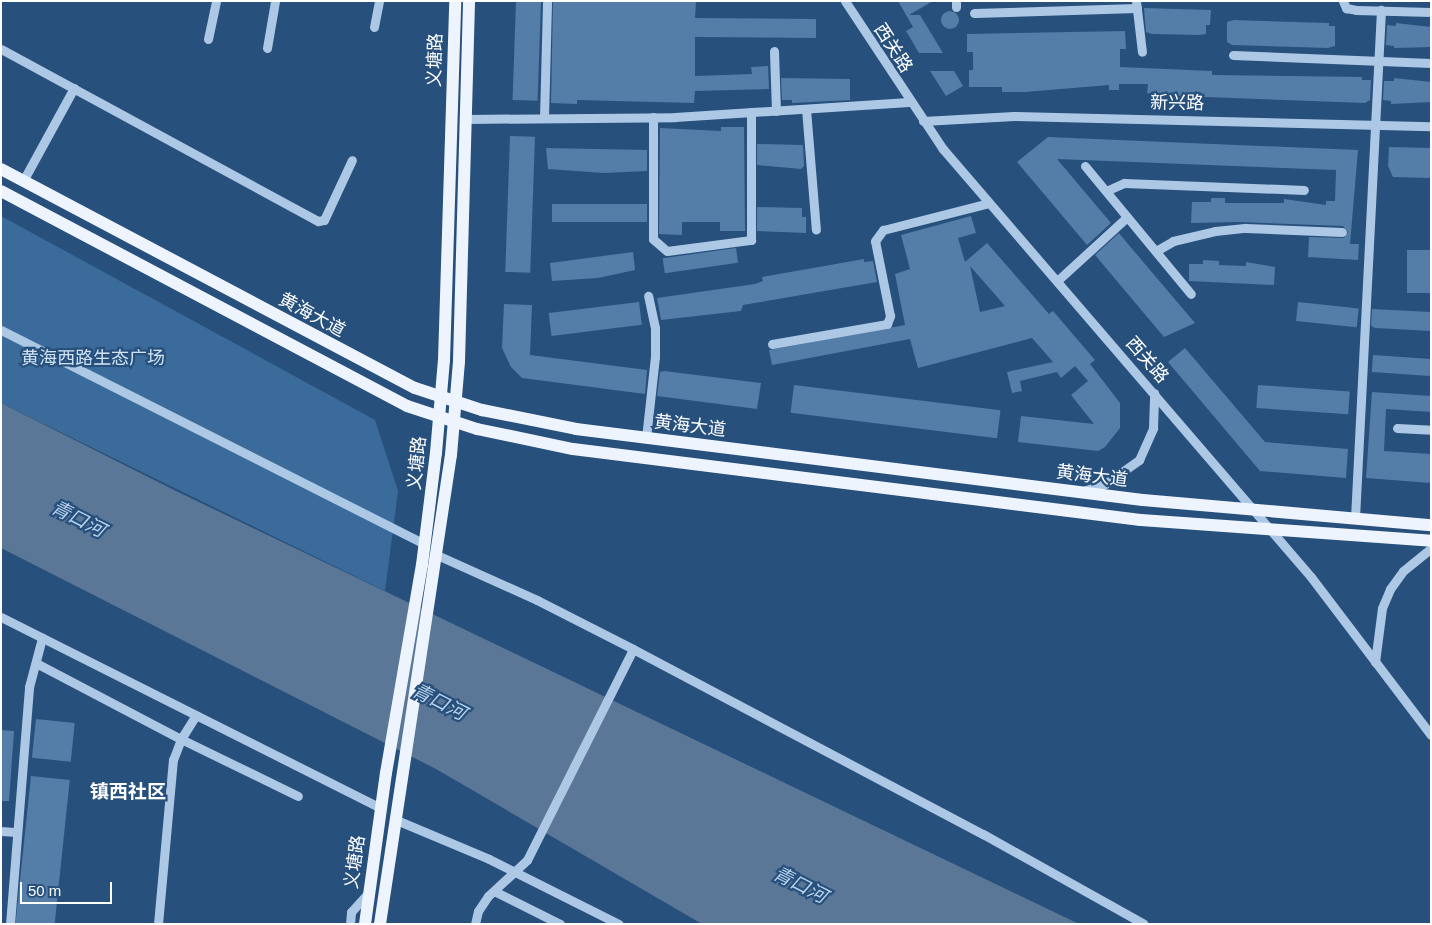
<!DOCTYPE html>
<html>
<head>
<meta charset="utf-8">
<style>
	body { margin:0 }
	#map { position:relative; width:1432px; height:925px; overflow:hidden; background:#27507d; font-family:Arial,"Noto Sans SC",sans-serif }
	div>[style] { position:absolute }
	.green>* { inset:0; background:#3b6b9a }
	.water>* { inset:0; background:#5a7797 }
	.building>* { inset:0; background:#547da8; transform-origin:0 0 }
	.round { border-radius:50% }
	.minor>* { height:9px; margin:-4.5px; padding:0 4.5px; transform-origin:4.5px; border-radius:4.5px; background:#adc8e5 }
	.major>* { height:12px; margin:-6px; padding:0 6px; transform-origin:6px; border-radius:6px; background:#edf4fd }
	span { translate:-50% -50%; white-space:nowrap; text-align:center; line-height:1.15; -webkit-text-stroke:4.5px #27507d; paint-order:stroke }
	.street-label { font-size:18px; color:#fff }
	.park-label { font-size:18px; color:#cfe2f4 }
	.water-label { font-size:19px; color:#b8d2ec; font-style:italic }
	.neighbourhood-label { font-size:19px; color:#fff; font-weight:700 }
	.frame { position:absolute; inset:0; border:2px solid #fff; pointer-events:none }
	.scale { position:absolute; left:20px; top:882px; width:92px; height:22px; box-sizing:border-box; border:2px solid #fff; border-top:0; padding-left:6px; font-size:15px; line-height:18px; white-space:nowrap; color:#fff; -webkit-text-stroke:4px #27507d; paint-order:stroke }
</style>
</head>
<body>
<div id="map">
	<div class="green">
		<div style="clip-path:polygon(1px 216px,375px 420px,398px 491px,385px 591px,1px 403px)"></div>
	</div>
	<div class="water">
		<div style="clip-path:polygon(1px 403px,178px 492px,1079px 924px,702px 924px,436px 769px,1px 548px)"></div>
	</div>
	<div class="building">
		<div style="left:516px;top:1px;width:25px;height:99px;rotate:2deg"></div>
		<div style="clip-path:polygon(553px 1px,696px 2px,695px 18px,816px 19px,816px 38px,695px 37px,695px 76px,752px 74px,751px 67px,768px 66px,769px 89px,695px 91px,694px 103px,577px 100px,577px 104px,551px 103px)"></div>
		<div style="clip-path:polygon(898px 1px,933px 1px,909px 15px,920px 15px,943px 53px,919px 53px,906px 31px,913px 27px)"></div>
		<div style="clip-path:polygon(1144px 8px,1211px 10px,1210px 25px,1206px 25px,1206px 34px,1199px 35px,1152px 34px,1146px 32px)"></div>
		<div class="round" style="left:941px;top:11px;width:18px;height:18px"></div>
		<div style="clip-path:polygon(1234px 20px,1329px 23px,1329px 26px,1335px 26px,1335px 46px,1328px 48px,1232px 45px,1227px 42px,1227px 22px)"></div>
		<div style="clip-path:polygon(1396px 23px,1431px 27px,1431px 47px,1394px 48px,1394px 46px,1386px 45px,1387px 25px,1396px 26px)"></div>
		<div style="clip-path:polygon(1125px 31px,1126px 49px,1120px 49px,1120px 67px,1212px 71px,1212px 75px,1362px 77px,1362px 80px,1371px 80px,1370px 100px,1365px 103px,1153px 95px,1147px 93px,1148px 84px,1119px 84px,1119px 90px,1109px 90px,1109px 85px,1025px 92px,1002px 92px,1002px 87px,969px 87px,969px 70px,973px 70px,973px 52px,967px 52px,967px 34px)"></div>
		<div style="clip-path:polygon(930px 71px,954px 71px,963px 86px,946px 96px)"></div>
		<div style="clip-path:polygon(781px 78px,850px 79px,850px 100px,792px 103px,792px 100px,782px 100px)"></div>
		<div style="clip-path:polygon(1394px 78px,1431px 82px,1431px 102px,1391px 104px,1391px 101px,1383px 100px,1384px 81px,1394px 81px)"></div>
		<div style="clip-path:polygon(721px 127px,744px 127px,745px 231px,720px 231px,720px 222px,682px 222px,682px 235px,659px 234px,660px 128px,721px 131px)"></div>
		<div style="left:510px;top:136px;width:25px;height:136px;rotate:2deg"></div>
		<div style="clip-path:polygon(1048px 137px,1358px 150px,1350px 244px,1359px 244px,1358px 260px,1308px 257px,1309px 237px,1344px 238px,1348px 232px,1343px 226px,1239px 222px,1191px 223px,1192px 202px,1211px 202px,1211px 198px,1225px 198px,1225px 203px,1284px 203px,1284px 199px,1326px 205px,1326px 201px,1335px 201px,1336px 170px,1057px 159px,1111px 223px,1087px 245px,1017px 162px)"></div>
		<div style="clip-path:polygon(757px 144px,803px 145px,804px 166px,801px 169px,757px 165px)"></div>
		<div style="clip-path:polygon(1389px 147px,1431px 148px,1431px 178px,1393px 177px,1388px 166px)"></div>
		<div style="clip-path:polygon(546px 148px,647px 150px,647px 171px,604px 173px,548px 169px)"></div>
		<div style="left:647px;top:204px;width:18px;height:95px;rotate:90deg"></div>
		<div style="clip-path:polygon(757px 207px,802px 208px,802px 217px,806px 217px,806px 233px,757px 231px)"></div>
		<div style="clip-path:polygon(evenodd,971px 216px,976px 233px,958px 238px,965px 262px,987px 243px,1049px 314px,1053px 311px,1095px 360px,1090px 364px,1120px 403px,1120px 428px,1105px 447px,1098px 451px,1018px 442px,1021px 416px,1094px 424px,1071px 395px,1088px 381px,1075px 366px,1061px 378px,1057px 372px,1020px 381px,1022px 391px,1012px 393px,1007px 372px,1053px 362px,1032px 338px,918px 368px,910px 339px,772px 365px,769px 350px,905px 325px,895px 274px,910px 269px,901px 235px,971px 216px,970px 266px,1005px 306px,980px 312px,970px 266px)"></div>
		<div style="clip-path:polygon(1119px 233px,1128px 244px,1195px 323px,1164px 337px,1095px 255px)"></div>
		<div style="left:736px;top:248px;width:15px;height:74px;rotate:82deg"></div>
		<div style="left:1407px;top:250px;width:24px;height:43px"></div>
		<div style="clip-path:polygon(633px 252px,635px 270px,598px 278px,552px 281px,550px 263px)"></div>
		<div style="clip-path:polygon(864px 259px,864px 262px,873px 261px,877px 282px,743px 305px,741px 311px,661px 320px,657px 298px,755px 284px,763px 281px,762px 277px)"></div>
		<div style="clip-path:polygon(1203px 260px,1219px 261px,1219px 265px,1246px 266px,1246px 262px,1275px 267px,1274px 285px,1189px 281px,1189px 264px,1203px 264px)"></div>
		<div style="left:639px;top:302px;width:23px;height:91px;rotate:83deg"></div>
		<div style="left:1298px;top:302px;width:61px;height:19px;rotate:6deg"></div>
		<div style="clip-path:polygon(504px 304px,532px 305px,530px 355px,647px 370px,645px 394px,522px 378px,511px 367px,502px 348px)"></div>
		<div style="clip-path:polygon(1372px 309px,1431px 312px,1431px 331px,1375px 328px,1371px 326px)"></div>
		<div style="clip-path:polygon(1185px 348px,1265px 442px,1348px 449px,1346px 478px,1260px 471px,1168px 362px)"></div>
		<div style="left:1373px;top:355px;width:58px;height:17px;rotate:4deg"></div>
		<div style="clip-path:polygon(664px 371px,761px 383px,757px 409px,657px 396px,660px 372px)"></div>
		<div style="left:794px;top:385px;width:208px;height:28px;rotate:7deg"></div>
		<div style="left:1258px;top:385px;width:92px;height:23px;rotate:4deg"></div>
		<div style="clip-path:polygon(1372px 392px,1431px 396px,1431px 412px,1386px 409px,1384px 451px,1431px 454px,1431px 483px,1366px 478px)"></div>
		<div style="left:36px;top:719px;width:39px;height:39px;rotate:6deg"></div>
		<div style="clip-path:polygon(1px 730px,14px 731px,9px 801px,1px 801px)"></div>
		<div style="left:31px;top:776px;width:39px;height:149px;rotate:6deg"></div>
	</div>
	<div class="minor">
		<div style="left:845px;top:1px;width:178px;rotate:56.5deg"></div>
		<div style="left:943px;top:149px;width:564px;rotate:49.31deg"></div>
		<div style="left:1311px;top:577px;width:198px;rotate:52.8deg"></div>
		<div style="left:956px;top:1px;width:6px;rotate:90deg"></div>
		<div style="left:1136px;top:1px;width:51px;rotate:83.3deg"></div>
		<div style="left:1343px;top:1px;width:8px;rotate:67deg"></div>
		<div style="left:1346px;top:8px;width:10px;rotate:11deg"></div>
		<div style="left:1356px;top:10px;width:75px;rotate:1.5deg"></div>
		<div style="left:974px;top:13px;width:163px;rotate:-1.8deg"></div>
		<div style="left:374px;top:27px;width:26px;rotate:-79deg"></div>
		<div style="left:208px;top:39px;width:39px;rotate:-78deg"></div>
		<div style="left:267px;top:48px;width:48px;rotate:-80.3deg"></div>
		<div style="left:1px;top:49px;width:361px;rotate:28.5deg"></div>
		<div style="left:318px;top:221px;width:6px;rotate:-9deg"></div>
		<div style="left:324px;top:220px;width:66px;rotate:-65deg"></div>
		<div style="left:774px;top:51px;width:60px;rotate:88.1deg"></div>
		<div style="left:1233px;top:55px;width:198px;rotate:2.3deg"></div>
		<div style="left:806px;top:109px;width:121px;rotate:85.3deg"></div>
		<div style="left:653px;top:117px;width:122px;rotate:90deg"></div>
		<div style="left:653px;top:239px;width:18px;rotate:41deg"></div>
		<div style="left:667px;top:251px;width:85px;rotate:-7.5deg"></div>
		<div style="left:751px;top:240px;width:128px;rotate:-90deg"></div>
		<div style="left:544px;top:118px;width:117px;rotate:-88.5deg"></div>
		<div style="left:466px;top:119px;width:209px;rotate:-0.5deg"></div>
		<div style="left:675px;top:117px;width:234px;rotate:-3.7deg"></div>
		<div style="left:923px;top:121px;width:91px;rotate:-3.1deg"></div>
		<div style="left:1014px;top:116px;width:417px;rotate:1.4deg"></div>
		<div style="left:1085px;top:166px;width:166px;rotate:50.4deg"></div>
		<div style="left:23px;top:181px;width:106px;rotate:-61.3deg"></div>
		<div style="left:1106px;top:191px;width:20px;rotate:-24deg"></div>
		<div style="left:1124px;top:183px;width:180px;rotate:2.2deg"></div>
		<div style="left:1156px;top:251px;width:20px;rotate:-30deg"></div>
		<div style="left:1173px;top:241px;width:43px;rotate:-13.4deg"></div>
		<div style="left:1215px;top:231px;width:30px;rotate:-6deg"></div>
		<div style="left:1245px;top:228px;width:97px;rotate:2.4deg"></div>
		<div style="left:1057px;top:281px;width:95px;rotate:-42.4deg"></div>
		<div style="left:1px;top:330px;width:474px;rotate:26.8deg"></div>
		<div style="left:772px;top:344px;width:117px;rotate:-9.9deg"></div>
		<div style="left:887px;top:324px;width:9px;rotate:-69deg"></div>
		<div style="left:890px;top:316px;width:76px;rotate:-101.3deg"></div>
		<div style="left:875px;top:241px;width:14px;rotate:-54deg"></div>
		<div style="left:883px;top:230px;width:109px;rotate:-14.3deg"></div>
		<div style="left:1397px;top:428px;width:34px;rotate:3deg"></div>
		<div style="left:646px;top:438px;width:81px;rotate:-83.7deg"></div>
		<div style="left:655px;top:357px;width:29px;rotate:-90deg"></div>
		<div style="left:655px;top:328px;width:33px;rotate:-102deg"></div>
		<div style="left:1083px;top:491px;width:23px;rotate:-18deg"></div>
		<div style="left:1105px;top:484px;width:42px;rotate:-35.2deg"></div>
		<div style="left:1139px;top:460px;width:35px;rotate:-66deg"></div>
		<div style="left:1153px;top:428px;width:35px;rotate:-88deg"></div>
		<div style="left:1355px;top:518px;width:509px;rotate:-87.07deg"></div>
		<div style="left:437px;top:555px;width:110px;rotate:24.2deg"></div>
		<div style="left:537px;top:600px;width:108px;rotate:27deg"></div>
		<div style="left:633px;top:649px;width:396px;rotate:27.9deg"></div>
		<div style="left:983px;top:834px;width:184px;rotate:29.2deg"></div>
		<div style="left:1px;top:617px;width:425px;rotate:26.7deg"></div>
		<div style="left:1375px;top:662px;width:54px;rotate:-82.6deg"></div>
		<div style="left:1382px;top:608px;width:21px;rotate:-67deg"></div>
		<div style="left:1390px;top:589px;width:22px;rotate:-54deg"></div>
		<div style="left:1403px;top:571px;width:36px;rotate:-39deg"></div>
		<div style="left:36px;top:663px;width:164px;rotate:27.7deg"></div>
		<div style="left:181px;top:739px;width:130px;rotate:26deg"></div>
		<div style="left:394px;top:819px;width:103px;rotate:22.8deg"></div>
		<div style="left:489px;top:859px;width:145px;rotate:26.6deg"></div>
		<div style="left:1px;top:831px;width:16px;rotate:4deg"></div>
		<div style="left:494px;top:891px;width:74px;rotate:26.6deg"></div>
		<div style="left:10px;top:924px;width:238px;rotate:-85.4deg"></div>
		<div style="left:29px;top:687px;width:51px;rotate:-75.1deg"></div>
		<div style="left:158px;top:924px;width:165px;rotate:-84.8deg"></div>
		<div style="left:173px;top:760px;width:22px;rotate:-69deg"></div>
		<div style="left:181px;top:739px;width:28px;rotate:-58deg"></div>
		<div style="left:350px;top:924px;width:12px;rotate:-85deg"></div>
		<div style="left:351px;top:912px;width:25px;rotate:-48deg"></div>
		<div style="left:475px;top:924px;width:13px;rotate:-77deg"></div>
		<div style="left:478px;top:911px;width:18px;rotate:-56deg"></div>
		<div style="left:488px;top:896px;width:53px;rotate:-42.7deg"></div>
		<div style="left:527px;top:860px;width:236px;rotate:-63.3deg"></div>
	</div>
	<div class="major">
		<div style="left:1px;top:169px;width:468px;rotate:27.9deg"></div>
		<div style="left:415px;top:388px;width:71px;rotate:18.2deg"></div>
		<div style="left:482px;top:410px;width:96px;rotate:11.4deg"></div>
		<div style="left:576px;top:429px;width:571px;rotate:7.14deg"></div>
		<div style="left:1143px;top:500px;width:289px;rotate:5deg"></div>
		<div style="left:1px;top:191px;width:459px;rotate:27.9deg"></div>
		<div style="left:407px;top:406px;width:74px;rotate:18.2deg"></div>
		<div style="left:477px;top:429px;width:98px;rotate:11.8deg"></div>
		<div style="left:573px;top:449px;width:572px;rotate:7.13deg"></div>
		<div style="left:1141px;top:520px;width:291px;rotate:4.1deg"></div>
		<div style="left:365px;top:924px;width:152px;rotate:-82.1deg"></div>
		<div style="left:386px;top:773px;width:211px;rotate:-80.2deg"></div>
		<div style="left:422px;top:565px;width:113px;rotate:-82.9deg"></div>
		<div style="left:436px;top:453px;width:93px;rotate:-85.1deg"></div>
		<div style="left:444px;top:360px;width:359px;rotate:-88.2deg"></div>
		<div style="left:380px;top:924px;width:474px;rotate:-81.4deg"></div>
		<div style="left:451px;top:455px;width:94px;rotate:-85.1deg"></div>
		<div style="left:459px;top:361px;width:360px;rotate:-88.4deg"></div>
	</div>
	<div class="street-label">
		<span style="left:893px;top:48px;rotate:57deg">西关路</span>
		<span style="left:435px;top:60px;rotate:-88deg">义塘路</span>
		<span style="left:1177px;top:103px;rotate:1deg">新兴路</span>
		<span style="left:312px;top:315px;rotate:28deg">黄海大道</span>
		<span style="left:1147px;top:360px;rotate:49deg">西关路</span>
		<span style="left:690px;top:426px;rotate:7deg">黄海大道</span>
		<span style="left:417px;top:463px;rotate:-84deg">义塘路</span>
		<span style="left:1092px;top:476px;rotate:7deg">黄海大道</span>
		<span style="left:355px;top:862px;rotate:-82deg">义塘路</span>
	</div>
	<div class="park-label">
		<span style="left:93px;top:358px">黄海西路生态广场</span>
	</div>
	<div class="water-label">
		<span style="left:78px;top:519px;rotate:27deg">青口河</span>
		<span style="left:439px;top:702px;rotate:27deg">青口河</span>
		<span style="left:800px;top:885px;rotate:27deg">青口河</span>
	</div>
	<div class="neighbourhood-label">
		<span style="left:128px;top:792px">镇西社区</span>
	</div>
	<div class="frame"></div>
	<div class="scale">50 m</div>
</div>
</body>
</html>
